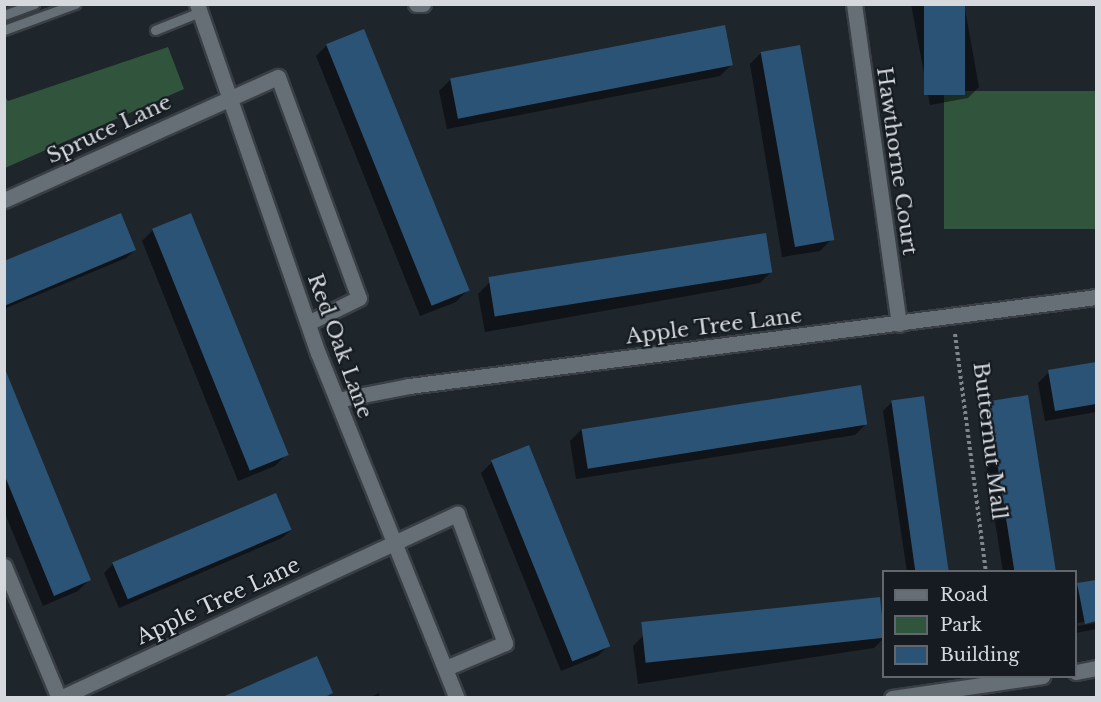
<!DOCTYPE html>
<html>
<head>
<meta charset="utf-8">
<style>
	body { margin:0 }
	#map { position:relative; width:1101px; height:702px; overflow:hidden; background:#1e252b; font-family:"Libre Baskerville",serif }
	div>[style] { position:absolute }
	.green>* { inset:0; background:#31553c; transform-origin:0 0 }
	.shadow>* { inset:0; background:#0007 }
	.building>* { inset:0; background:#2b5375; transform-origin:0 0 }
	.path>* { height:4px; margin-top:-2px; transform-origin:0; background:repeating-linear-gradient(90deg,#80868b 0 3px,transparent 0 6px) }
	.roads { filter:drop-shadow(2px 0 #393f44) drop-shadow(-2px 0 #393f44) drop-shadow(0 2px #393f44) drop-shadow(0 -2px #393f44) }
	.lane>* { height:9px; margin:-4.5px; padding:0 4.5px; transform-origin:4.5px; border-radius:4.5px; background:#676f76 }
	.street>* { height:15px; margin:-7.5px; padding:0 7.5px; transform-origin:7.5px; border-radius:7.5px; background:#676f76 }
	span { translate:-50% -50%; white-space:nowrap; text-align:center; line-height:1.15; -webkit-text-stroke:4.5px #151b21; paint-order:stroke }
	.street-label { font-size:21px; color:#d5d9de }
	.frame { position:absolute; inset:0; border:6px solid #d5d9de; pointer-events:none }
	.legend { position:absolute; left:882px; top:570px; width:195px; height:108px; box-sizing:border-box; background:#151b21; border:2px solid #62676d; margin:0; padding:8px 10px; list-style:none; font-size:18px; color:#d5d9de }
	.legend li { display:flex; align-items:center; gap:12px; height:30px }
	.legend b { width:30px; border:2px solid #62676d }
</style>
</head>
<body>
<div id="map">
	<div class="green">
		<div style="clip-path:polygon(168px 47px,184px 89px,5px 168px,5px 97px,8px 101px)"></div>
		<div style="left:1096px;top:91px;width:138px;height:152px;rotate:90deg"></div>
	</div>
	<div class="shadow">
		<div style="clip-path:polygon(911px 4px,964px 4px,979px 87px,968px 98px,930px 105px)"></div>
		<div style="clip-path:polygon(327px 45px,467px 291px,456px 302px,420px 316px,316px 56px)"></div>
		<div style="clip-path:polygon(761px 53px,831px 240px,820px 251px,782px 257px,750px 64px)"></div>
		<div style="clip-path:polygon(731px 65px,720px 76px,447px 129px,439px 91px,450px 80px)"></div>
		<div style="clip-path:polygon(153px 230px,286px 455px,275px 466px,238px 481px,142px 241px)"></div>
		<div style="clip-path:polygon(135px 250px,126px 258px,4px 309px,4px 263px)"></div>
		<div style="clip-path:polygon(771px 272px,760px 283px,485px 332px,478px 294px,489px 283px)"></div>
		<div style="clip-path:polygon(1096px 363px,1096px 412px,1045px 421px,1038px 383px,1049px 372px)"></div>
		<div style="clip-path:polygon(4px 373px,89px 580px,78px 591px,43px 606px,4px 511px)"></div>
		<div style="clip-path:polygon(892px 402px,948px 572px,907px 572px,883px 411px)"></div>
		<div style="clip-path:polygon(989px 403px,1054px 572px,1003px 572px,978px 414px)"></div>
		<div style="clip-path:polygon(866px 424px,855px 435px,576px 479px,570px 441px,581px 430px)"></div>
		<div style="clip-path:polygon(492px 462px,609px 645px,598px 656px,561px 671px,481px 473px)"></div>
		<div style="clip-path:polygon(276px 495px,291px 530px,282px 538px,119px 608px,104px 573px,113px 564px)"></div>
		<div style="clip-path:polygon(1096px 581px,1096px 620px,1077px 623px,1078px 626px,1096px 623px,1096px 629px,1076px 633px,1076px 587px)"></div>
		<div style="clip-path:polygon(879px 598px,884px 638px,874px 648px,638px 684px,633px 646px,644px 635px)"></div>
		<div style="clip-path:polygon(379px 693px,380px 698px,369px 698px)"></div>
	</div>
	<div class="building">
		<div style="left:924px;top:4px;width:41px;height:91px"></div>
		<div style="left:725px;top:25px;width:41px;height:280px;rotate:79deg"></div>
		<div style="left:364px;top:29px;width:282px;height:41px;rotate:68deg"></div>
		<div style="left:800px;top:45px;width:198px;height:40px;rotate:80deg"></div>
		<div style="clip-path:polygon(121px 213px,136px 250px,4px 306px,4px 261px)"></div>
		<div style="left:191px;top:213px;width:261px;height:42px;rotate:68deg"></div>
		<div style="left:766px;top:233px;width:40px;height:281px;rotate:81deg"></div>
		<div style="clip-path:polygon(1096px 362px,1096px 404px,1055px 411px,1048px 370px)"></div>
		<div style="clip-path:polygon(5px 369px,91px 580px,54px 596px,4px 474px)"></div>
		<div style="left:861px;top:385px;width:40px;height:283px;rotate:81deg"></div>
		<div style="left:1028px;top:395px;width:179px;height:41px;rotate:81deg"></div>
		<div style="left:924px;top:396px;width:178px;height:33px;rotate:82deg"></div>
		<div style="left:529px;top:445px;width:217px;height:41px;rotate:68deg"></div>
		<div style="left:276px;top:493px;width:40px;height:178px;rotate:67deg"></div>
		<div style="clip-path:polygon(1096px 580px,1096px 621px,1085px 624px,1077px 583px)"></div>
		<div style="left:880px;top:597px;width:41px;height:240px;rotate:84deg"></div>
		<div style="clip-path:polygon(317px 656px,333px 693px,323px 698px,220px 698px)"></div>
	</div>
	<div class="path">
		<div style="left:955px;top:334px;width:240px;rotate:82.6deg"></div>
	</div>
	<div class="roads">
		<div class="lane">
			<div style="left:4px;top:15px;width:32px;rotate:-20deg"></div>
			<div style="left:4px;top:30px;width:76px;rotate:-20.1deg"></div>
			<div style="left:155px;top:30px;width:48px;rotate:-21.8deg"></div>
		</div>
		<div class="street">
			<div style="left:197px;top:4px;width:369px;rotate:70.9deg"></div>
			<div style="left:318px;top:353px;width:372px;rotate:68.1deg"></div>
			<div style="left:416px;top:4px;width:7px"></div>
			<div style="left:854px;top:4px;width:323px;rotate:82deg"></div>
			<div style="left:4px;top:200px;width:300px;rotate:-24.2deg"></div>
			<div style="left:278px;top:77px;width:235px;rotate:69.9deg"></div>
			<div style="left:359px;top:298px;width:57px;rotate:153.9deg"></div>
			<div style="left:337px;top:400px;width:73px;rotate:-11deg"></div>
			<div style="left:409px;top:386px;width:693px;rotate:-7.38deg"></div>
			<div style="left:4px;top:566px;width:143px;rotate:67.4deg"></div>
			<div style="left:1076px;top:672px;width:20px;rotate:-11deg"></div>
			<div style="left:60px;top:698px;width:438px;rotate:-24.9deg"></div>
			<div style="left:457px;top:514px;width:138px;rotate:69.6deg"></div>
			<div style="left:505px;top:643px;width:64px;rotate:157deg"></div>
			<div style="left:892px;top:698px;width:152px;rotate:-8.3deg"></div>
		</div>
	</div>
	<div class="street-label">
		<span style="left:109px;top:129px;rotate:-25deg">Spruce Lane</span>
		<span style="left:897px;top:161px;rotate:82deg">Hawthorne Court</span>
		<span style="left:714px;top:326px;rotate:-7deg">Apple Tree Lane</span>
		<span style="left:340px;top:346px;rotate:70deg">Red Oak Lane</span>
		<span style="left:990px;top:441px;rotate:83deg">Butternut Mall</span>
		<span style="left:218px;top:601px;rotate:-25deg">Apple Tree Lane</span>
	</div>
	<div class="frame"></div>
	<ul class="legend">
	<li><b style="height:8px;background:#676f76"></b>Road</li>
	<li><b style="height:16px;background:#31553c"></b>Park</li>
	<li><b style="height:16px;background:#2b5375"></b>Building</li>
	</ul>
</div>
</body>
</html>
